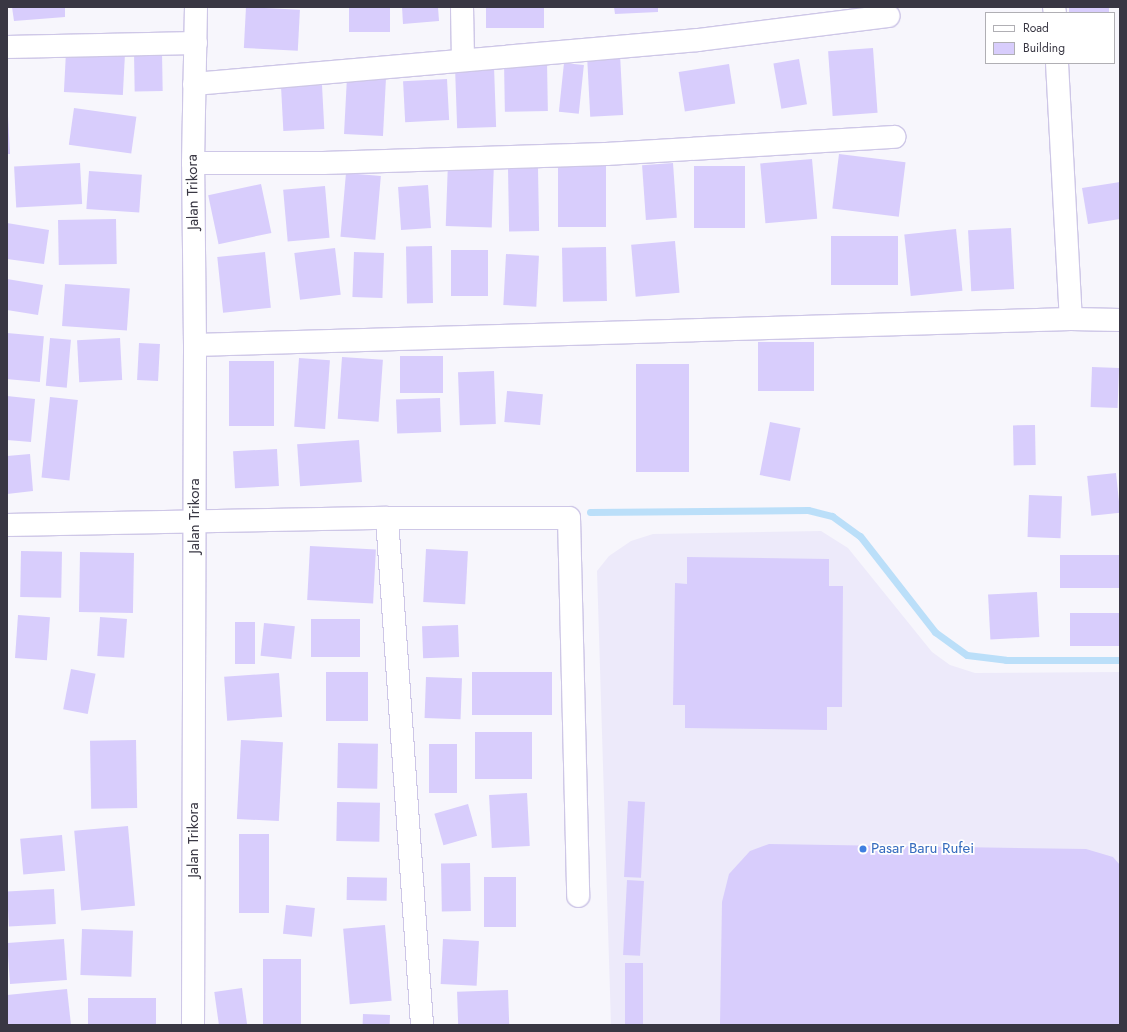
<!DOCTYPE html>
<html>
<head>
<meta charset="utf-8">
<style>
	body { margin:0 }
	#map { position:relative; width:1127px; height:1032px; overflow:hidden; background:#f7f6fc; font-family:Jost,sans-serif }
	div>[style] { position:absolute }
	.built>* { inset:0; background:#edeafa }
	.stream>* { height:7px; margin:-3.5px; padding:0 3.5px; transform-origin:3.5px; border-radius:3.5px; background:#bbdff9 }
	.building>* { inset:0; background:#d8cdfc; transform-origin:0 0 }
	.roads { filter:drop-shadow(1px 0 #cec7e7) drop-shadow(-1px 0 #cec7e7) drop-shadow(0 1px #cec7e7) drop-shadow(0 -1px #cec7e7) }
	.minor>* { height:22px; margin:-11px; padding:0 11px; transform-origin:11px; border-radius:11px; background:#fff }
	.tertiary>* { height:22px; margin:-11px; padding:0 11px; transform-origin:11px; border-radius:11px; background:#fff }
	.dots>* { width:11px; height:11px; translate:-50% -50%; box-sizing:border-box; border:2px solid #fff; border-radius:50% }
	span { translate:-50% -50%; white-space:nowrap; text-align:center; line-height:1.15; -webkit-text-stroke:3.5px #fff; paint-order:stroke }
	.street-label { font-size:15px; color:#393743 }
	.shop-label { font-size:15px; color:#366cbe }
	.left { translate:0 -50%; text-align:left }
	.frame { position:absolute; inset:0; border:8px solid #393743; pointer-events:none }
	.legend { position:absolute; left:985px; top:12px; width:130px; height:52px; box-sizing:border-box; background:#fff; border:1px solid #b0afb4; margin:0; padding:5px 7px; list-style:none; font-size:12px; color:#393743 }
	.legend li { display:flex; align-items:center; gap:8px; height:20px }
	.legend b { width:20px; border:1px solid #b0afb4 }
</style>
</head>
<body>
<div id="map">
	<div class="built">
		<div style="clip-path:polygon(821px 531px,848px 548px,932px 652px,950px 665px,975px 673px,1120px 672px,1120px 1025px,611px 1025px,597px 571px,609px 556px,631px 541px,653px 534px)"></div>
	</div>
	<div class="stream">
		<div style="left:590px;top:512px;width:218px;rotate:-0.5deg"></div>
		<div style="left:808px;top:510px;width:25px;rotate:14deg"></div>
		<div style="left:832px;top:516px;width:34px;rotate:36deg"></div>
		<div style="left:860px;top:536px;width:122px;rotate:52deg"></div>
		<div style="left:935px;top:632px;width:39px;rotate:36deg"></div>
		<div style="left:967px;top:655px;width:39px;rotate:7deg"></div>
		<div style="left:1006px;top:660px;width:114px"></div>
	</div>
	<div class="building">
		<div style="clip-path:polygon(12px 7px,65px 7px,65px 17px,14px 21px)"></div>
		<div style="left:246px;top:7px;width:54px;height:41px;rotate:3deg"></div>
		<div style="left:349px;top:7px;width:41px;height:25px"></div>
		<div style="clip-path:polygon(402px 7px,438px 7px,439px 21px,403px 24px)"></div>
		<div style="left:486px;top:7px;width:58px;height:21px"></div>
		<div style="clip-path:polygon(614px 7px,658px 7px,658px 12px,615px 14px)"></div>
		<div style="left:1069px;top:7px;width:40px;height:6px"></div>
		<div style="left:873px;top:48px;width:65px;height:45px;rotate:86deg"></div>
		<div style="left:66px;top:52px;width:59px;height:40px;rotate:3deg"></div>
		<div style="left:162px;top:52px;width:39px;height:28px;rotate:89deg"></div>
		<div style="left:620px;top:54px;width:61px;height:33px;rotate:87deg"></div>
		<div style="left:799px;top:59px;width:46px;height:26px;rotate:80deg"></div>
		<div style="left:547px;top:61px;width:50px;height:43px;rotate:89deg"></div>
		<div style="left:564px;top:63px;width:20px;height:49px;rotate:6deg"></div>
		<div style="left:729px;top:64px;width:40px;height:51px;rotate:81deg"></div>
		<div style="left:494px;top:66px;width:61px;height:39px;rotate:88deg"></div>
		<div style="left:347px;top:77px;width:39px;height:57px;rotate:3deg"></div>
		<div style="left:447px;top:79px;width:41px;height:44px;rotate:87deg"></div>
		<div style="left:322px;top:85px;width:44px;height:41px;rotate:87deg"></div>
		<div style="clip-path:polygon(7px 97px,10px 154px,7px 154px)"></div>
		<div style="left:74px;top:108px;width:63px;height:37px;rotate:8deg"></div>
		<div style="left:839px;top:154px;width:67px;height:55px;rotate:7deg"></div>
		<div style="left:558px;top:159px;width:48px;height:68px"></div>
		<div style="left:812px;top:159px;width:60px;height:52px;rotate:85deg"></div>
		<div style="left:448px;top:161px;width:46px;height:65px;rotate:2deg"></div>
		<div style="left:80px;top:163px;width:41px;height:66px;rotate:87deg"></div>
		<div style="left:673px;top:163px;width:55px;height:31px;rotate:86deg"></div>
		<div style="left:694px;top:166px;width:51px;height:62px"></div>
		<div style="left:538px;top:168px;width:63px;height:30px;rotate:89deg"></div>
		<div style="left:89px;top:171px;width:53px;height:38px;rotate:4deg"></div>
		<div style="left:346px;top:173px;width:35px;height:64px;rotate:5deg"></div>
		<div style="clip-path:polygon(1120px 182px,1120px 219px,1088px 224px,1082px 188px)"></div>
		<div style="left:261px;top:184px;width:50px;height:54px;rotate:78deg"></div>
		<div style="left:428px;top:185px;width:43px;height:30px;rotate:86deg"></div>
		<div style="left:325px;top:186px;width:52px;height:42px;rotate:85deg"></div>
		<div style="left:116px;top:219px;width:45px;height:58px;rotate:89deg"></div>
		<div style="clip-path:polygon(7px 223px,49px 230px,44px 264px,7px 259px)"></div>
		<div style="left:1011px;top:228px;width:61px;height:43px;rotate:87deg"></div>
		<div style="left:956px;top:229px;width:62px;height:52px;rotate:84deg"></div>
		<div style="left:831px;top:236px;width:67px;height:49px"></div>
		<div style="left:675px;top:241px;width:52px;height:44px;rotate:85deg"></div>
		<div style="left:432px;top:246px;width:57px;height:26px;rotate:89deg"></div>
		<div style="left:606px;top:247px;width:54px;height:44px;rotate:89deg"></div>
		<div style="left:335px;top:248px;width:47px;height:41px;rotate:83deg"></div>
		<div style="left:451px;top:250px;width:37px;height:46px"></div>
		<div style="left:265px;top:252px;width:56px;height:48px;rotate:84deg"></div>
		<div style="left:354px;top:252px;width:30px;height:45px;rotate:2deg"></div>
		<div style="left:506px;top:254px;width:33px;height:51px;rotate:3deg"></div>
		<div style="clip-path:polygon(7px 279px,43px 285px,38px 315px,7px 310px)"></div>
		<div style="left:65px;top:284px;width:65px;height:42px;rotate:4deg"></div>
		<div style="left:7px;top:333px;width:37px;height:46px;rotate:5deg"></div>
		<div style="left:50px;top:338px;width:21px;height:48px;rotate:5deg"></div>
		<div style="left:120px;top:338px;width:42px;height:43px;rotate:87deg"></div>
		<div style="left:758px;top:342px;width:56px;height:49px"></div>
		<div style="left:139px;top:343px;width:21px;height:37px;rotate:3deg"></div>
		<div style="left:400px;top:356px;width:43px;height:37px"></div>
		<div style="left:342px;top:357px;width:41px;height:62px;rotate:4deg"></div>
		<div style="left:299px;top:358px;width:31px;height:69px;rotate:4deg"></div>
		<div style="left:274px;top:361px;width:65px;height:45px;rotate:90deg"></div>
		<div style="left:636px;top:364px;width:53px;height:108px"></div>
		<div style="left:1092px;top:367px;width:27px;height:40px;rotate:2deg"></div>
		<div style="left:494px;top:371px;width:53px;height:36px;rotate:88deg"></div>
		<div style="left:507px;top:391px;width:36px;height:31px;rotate:5deg"></div>
		<div style="clip-path:polygon(7px 396px,35px 399px,31px 442px,7px 440px)"></div>
		<div style="left:50px;top:397px;width:28px;height:81px;rotate:6deg"></div>
		<div style="left:440px;top:398px;width:34px;height:44px;rotate:88deg"></div>
		<div style="left:770px;top:422px;width:31px;height:54px;rotate:11deg"></div>
		<div style="left:1035px;top:425px;width:40px;height:22px;rotate:89deg"></div>
		<div style="left:359px;top:440px;width:42px;height:62px;rotate:86deg"></div>
		<div style="left:277px;top:449px;width:37px;height:44px;rotate:87deg"></div>
		<div style="clip-path:polygon(30px 454px,33px 491px,7px 494px,7px 456px)"></div>
		<div style="left:1116px;top:473px;width:40px;height:29px;rotate:84deg"></div>
		<div style="left:1029px;top:495px;width:33px;height:42px;rotate:2deg"></div>
		<div style="left:310px;top:546px;width:66px;height:54px;rotate:3deg"></div>
		<div style="left:426px;top:549px;width:42px;height:53px;rotate:3deg"></div>
		<div style="left:21px;top:551px;width:41px;height:46px;rotate:1deg"></div>
		<div style="left:80px;top:552px;width:54px;height:60px;rotate:1deg"></div>
		<div style="left:1120px;top:555px;width:33px;height:60px;rotate:90deg"></div>
		<div style="clip-path:polygon(687px 557px,829px 559px,829px 586px,843px 586px,842px 707px,827px 707px,827px 730px,685px 728px,685px 705px,673px 705px,675px 583px,687px 584px)"></div>
		<div style="left:1037px;top:592px;width:45px;height:49px;rotate:87deg"></div>
		<div style="left:1120px;top:613px;width:33px;height:50px;rotate:90deg"></div>
		<div style="left:18px;top:615px;width:32px;height:43px;rotate:4deg"></div>
		<div style="left:100px;top:617px;width:27px;height:39px;rotate:4deg"></div>
		<div style="left:311px;top:619px;width:49px;height:38px"></div>
		<div style="left:235px;top:622px;width:20px;height:42px"></div>
		<div style="left:264px;top:623px;width:31px;height:33px;rotate:6deg"></div>
		<div style="left:458px;top:625px;width:32px;height:36px;rotate:88deg"></div>
		<div style="left:71px;top:669px;width:25px;height:41px;rotate:11deg"></div>
		<div style="left:326px;top:672px;width:42px;height:49px"></div>
		<div style="left:472px;top:672px;width:80px;height:43px"></div>
		<div style="left:279px;top:673px;width:44px;height:55px;rotate:86deg"></div>
		<div style="left:426px;top:677px;width:36px;height:41px;rotate:2deg"></div>
		<div style="left:532px;top:732px;width:47px;height:57px;rotate:90deg"></div>
		<div style="left:136px;top:740px;width:68px;height:46px;rotate:89deg"></div>
		<div style="left:241px;top:740px;width:42px;height:79px;rotate:3deg"></div>
		<div style="left:338px;top:743px;width:40px;height:45px;rotate:1deg"></div>
		<div style="left:429px;top:744px;width:28px;height:49px"></div>
		<div style="left:527px;top:793px;width:53px;height:38px;rotate:87deg"></div>
		<div style="left:628px;top:801px;width:17px;height:76px;rotate:3deg"></div>
		<div style="left:337px;top:802px;width:43px;height:39px;rotate:1deg"></div>
		<div style="left:468px;top:804px;width:33px;height:35px;rotate:74deg"></div>
		<div style="left:128px;top:826px;width:80px;height:54px;rotate:85deg"></div>
		<div style="left:239px;top:834px;width:30px;height:79px"></div>
		<div style="left:62px;top:835px;width:36px;height:42px;rotate:85deg"></div>
		<div style="clip-path:polygon(769px 844px,1086px 849px,1113px 857px,1120px 865px,1120px 1025px,720px 1025px,722px 902px,729px 874px,750px 851px)"></div>
		<div style="left:470px;top:863px;width:48px;height:29px;rotate:89deg"></div>
		<div style="left:347px;top:877px;width:40px;height:23px;rotate:1deg"></div>
		<div style="left:484px;top:877px;width:32px;height:50px"></div>
		<div style="left:627px;top:880px;width:17px;height:75px;rotate:3deg"></div>
		<div style="left:54px;top:889px;width:35px;height:47px;rotate:87deg"></div>
		<div style="left:286px;top:905px;width:29px;height:29px;rotate:6deg"></div>
		<div style="left:385px;top:925px;width:76px;height:42px;rotate:85deg"></div>
		<div style="left:82px;top:929px;width:51px;height:46px;rotate:2deg"></div>
		<div style="left:64px;top:939px;width:41px;height:57px;rotate:86deg"></div>
		<div style="left:443px;top:939px;width:36px;height:45px;rotate:3deg"></div>
		<div style="left:263px;top:959px;width:38px;height:65px"></div>
		<div style="left:625px;top:963px;width:18px;height:62px"></div>
		<div style="left:242px;top:988px;width:37px;height:28px;rotate:82deg"></div>
		<div style="clip-path:polygon(67px 989px,71px 1025px,7px 1025px,7px 995px)"></div>
		<div style="left:508px;top:990px;width:35px;height:51px;rotate:88deg"></div>
		<div style="left:88px;top:998px;width:68px;height:27px"></div>
		<div style="left:363px;top:1014px;width:27px;height:11px;rotate:2deg"></div>
	</div>
	<div class="roads">
		<div class="minor">
			<div style="left:462px;top:7px;width:52px;rotate:88.9deg"></div>
			<div style="left:1054px;top:7px;width:6px;rotate:81deg"></div>
			<div style="left:7px;top:47px;width:189px;rotate:-1.2deg"></div>
			<div style="left:1057px;top:63px;width:256px;rotate:86.9deg"></div>
			<div style="left:194px;top:84px;width:506px;rotate:-4.99deg"></div>
			<div style="left:698px;top:40px;width:192px;rotate:-7.2deg"></div>
			<div style="left:193px;top:163px;width:130px"></div>
			<div style="left:323px;top:163px;width:283px;rotate:-1.8deg"></div>
			<div style="left:606px;top:154px;width:289px;rotate:-3.4deg"></div>
			<div style="left:195px;top:345px;width:876px;rotate:-1.7deg"></div>
			<div style="left:1071px;top:319px;width:49px;rotate:1.2deg"></div>
			<div style="left:387px;top:518px;width:508px;rotate:86.05deg"></div>
			<div style="left:7px;top:525px;width:380px;rotate:-1.1deg"></div>
			<div style="left:387px;top:518px;width:182px"></div>
			<div style="left:569px;top:518px;width:378px;rotate:88.6deg"></div>
		</div>
		<div class="tertiary">
			<div style="left:193px;top:1025px;width:680px;rotate:-89.83deg"></div>
			<div style="left:195px;top:345px;width:182px;rotate:-90.6deg"></div>
			<div style="left:193px;top:163px;width:156px;rotate:-88.9deg"></div>
		</div>
	</div>
	<div class="dots">
		<div style="left:863px;top:849px;background:#3f7fe0"></div>
	</div>
	<div class="street-label">
		<span style="left:193px;top:192px;rotate:-91deg">Jalan Trikora</span>
		<span style="left:195px;top:516px;rotate:-90deg">Jalan Trikora</span>
		<span style="left:194px;top:840px;rotate:-90deg">Jalan Trikora</span>
	</div>
	<div class="shop-label">
		<span class="left" style="left:871px;top:849px">Pasar Baru Rufei</span>
	</div>
	<div class="frame"></div>
	<ul class="legend">
	<li><b style="height:5px;background:#fff"></b>Road</li>
	<li><b style="height:11px;background:#d8cdfc"></b>Building</li>
	</ul>
</div>
</body>
</html>
